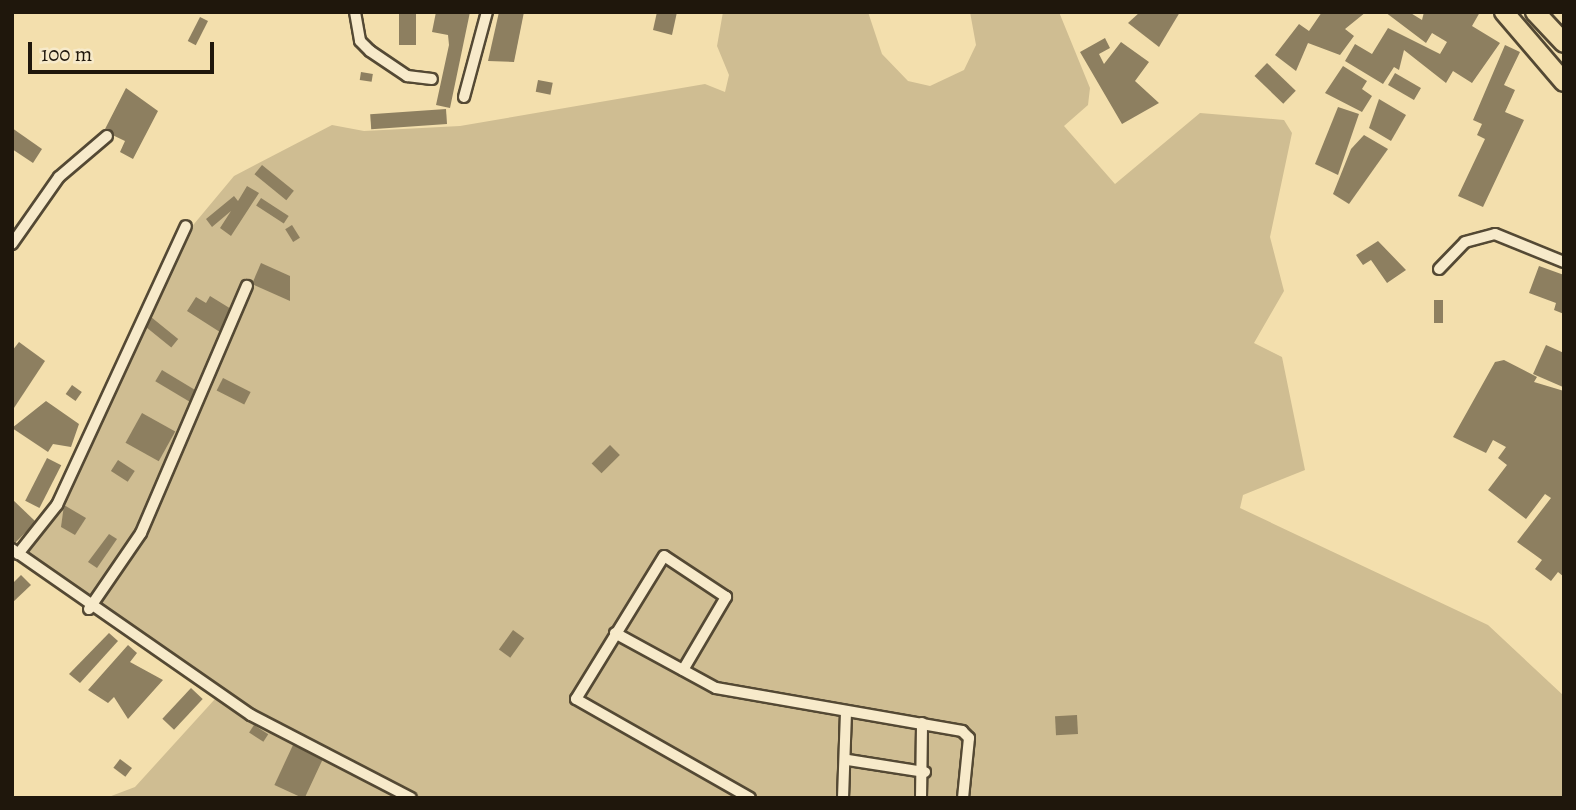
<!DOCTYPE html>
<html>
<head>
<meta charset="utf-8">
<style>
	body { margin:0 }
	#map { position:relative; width:1576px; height:810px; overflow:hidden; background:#f3dfad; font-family:Alegreya,serif }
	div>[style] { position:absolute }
	.green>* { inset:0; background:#cfbd92 }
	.building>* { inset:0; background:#8d7f60; transform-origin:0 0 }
	.roads { filter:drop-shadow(2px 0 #544934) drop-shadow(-2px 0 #544934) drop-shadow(0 2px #544934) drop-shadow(0 -2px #544934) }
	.street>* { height:10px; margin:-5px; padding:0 5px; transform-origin:5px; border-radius:5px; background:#f7eaca }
	.primary>* { height:18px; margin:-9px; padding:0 9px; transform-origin:9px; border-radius:9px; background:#f3dfad }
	span { translate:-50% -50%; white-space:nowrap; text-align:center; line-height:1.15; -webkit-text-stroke:5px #f7eaca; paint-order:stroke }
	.frame { position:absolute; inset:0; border:14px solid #1f170c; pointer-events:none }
	.scale { position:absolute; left:28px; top:42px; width:186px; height:32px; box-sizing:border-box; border:4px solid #1f170c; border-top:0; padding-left:9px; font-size:21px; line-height:24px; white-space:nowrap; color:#1f170c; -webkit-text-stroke:5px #f7eaca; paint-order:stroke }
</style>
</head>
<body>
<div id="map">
	<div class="green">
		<div style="clip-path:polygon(723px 12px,868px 12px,882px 54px,908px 81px,930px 86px,964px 70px,976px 45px,970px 12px,1059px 12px,1090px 88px,1088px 105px,1064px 126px,1115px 184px,1200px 113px,1284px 120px,1292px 133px,1270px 237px,1284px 291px,1254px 343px,1282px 357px,1305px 470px,1243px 495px,1240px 508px,1488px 625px,1564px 696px,1564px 798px,106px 798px,135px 787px,215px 699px,215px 682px,84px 598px,27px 551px,58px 507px,189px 230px,234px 176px,332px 125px,364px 131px,460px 126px,705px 84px,725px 92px,729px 75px,717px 46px)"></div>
	</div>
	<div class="building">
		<div style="left:399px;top:12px;width:17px;height:33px"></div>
		<div style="clip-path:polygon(436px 12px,470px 12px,450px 108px,436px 105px,449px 45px,448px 35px,432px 32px)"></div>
		<div style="clip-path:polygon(499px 12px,524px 12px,514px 62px,488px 61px)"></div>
		<div style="clip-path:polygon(657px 12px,677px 12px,672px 35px,653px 30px)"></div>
		<div style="clip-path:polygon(1140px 12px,1180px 12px,1159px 47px,1128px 23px)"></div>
		<div style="clip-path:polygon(1322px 12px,1366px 12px,1345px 29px,1354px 36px,1340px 55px,1308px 43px,1296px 71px,1275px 55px,1299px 24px,1309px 31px)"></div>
		<div style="clip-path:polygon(1385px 12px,1409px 12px,1422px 20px,1424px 12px,1480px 12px,1472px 26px,1500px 43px,1472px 83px,1453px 71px,1446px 83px,1404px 50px,1399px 70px,1394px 67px,1383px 84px,1345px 61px,1355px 44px,1372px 54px,1388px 28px,1440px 54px,1447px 42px,1432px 33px,1426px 43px)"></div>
		<div style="left:200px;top:17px;width:9px;height:27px;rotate:27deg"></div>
		<div style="clip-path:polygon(1105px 38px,1110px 48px,1099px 54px,1104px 64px,1121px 42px,1149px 62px,1135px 81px,1159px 103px,1122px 124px,1080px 52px)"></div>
		<div style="clip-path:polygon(1505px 45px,1520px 52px,1504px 85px,1515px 90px,1505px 112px,1524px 120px,1483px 207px,1458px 196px,1485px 139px,1477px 135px,1482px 124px,1473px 120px)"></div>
		<div style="left:1267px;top:63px;width:40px;height:18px;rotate:44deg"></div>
		<div style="clip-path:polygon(1343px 66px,1367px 81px,1362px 89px,1372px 96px,1362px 112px,1325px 93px)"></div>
		<div style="left:361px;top:72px;width:12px;height:8px;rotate:9deg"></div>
		<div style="left:1395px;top:73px;width:30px;height:14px;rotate:30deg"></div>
		<div style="left:538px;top:80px;width:15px;height:12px;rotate:11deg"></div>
		<div style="clip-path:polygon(126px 88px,158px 111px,133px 159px,120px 152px,125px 141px,104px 131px)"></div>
		<div style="clip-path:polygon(1379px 99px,1406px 115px,1391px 141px,1369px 128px)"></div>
		<div style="clip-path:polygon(1338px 107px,1359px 114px,1338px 175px,1315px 164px)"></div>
		<div style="left:446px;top:109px;width:15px;height:76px;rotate:86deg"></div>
		<div style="clip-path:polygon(12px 128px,42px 149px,33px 163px,12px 149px)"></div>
		<div style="clip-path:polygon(1364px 135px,1388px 149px,1349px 204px,1333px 194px,1351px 149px)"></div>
		<div style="left:262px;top:165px;width:41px;height:12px;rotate:39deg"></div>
		<div style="clip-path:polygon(247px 186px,259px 193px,231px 236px,220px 228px,231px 211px,212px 227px,206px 219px,234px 196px,238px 201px)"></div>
		<div style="left:261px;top:198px;width:33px;height:9px;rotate:33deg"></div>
		<div style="left:292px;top:225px;width:15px;height:8px;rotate:58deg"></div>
		<div style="clip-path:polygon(1378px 241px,1406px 270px,1387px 283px,1371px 260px,1363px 265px,1356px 255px)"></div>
		<div style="clip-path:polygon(261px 263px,290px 276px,290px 301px,252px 284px)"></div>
		<div style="clip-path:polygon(1539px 266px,1564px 275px,1564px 314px,1554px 310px,1556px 303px,1529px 293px)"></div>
		<div style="clip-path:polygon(210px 296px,236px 312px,223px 334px,187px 311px,196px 297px,206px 303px)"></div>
		<div style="left:1434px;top:300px;width:9px;height:23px"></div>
		<div style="left:151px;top:317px;width:35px;height:11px;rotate:39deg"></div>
		<div style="clip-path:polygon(19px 342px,45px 361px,12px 411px,12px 351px)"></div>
		<div style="clip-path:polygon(1546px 345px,1564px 353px,1563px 387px,1533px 374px)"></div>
		<div style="clip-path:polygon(1504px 360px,1537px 377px,1534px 382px,1564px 391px,1564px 577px,1558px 572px,1551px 581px,1535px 569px,1542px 560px,1517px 542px,1551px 498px,1545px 494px,1526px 519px,1488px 490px,1507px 465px,1498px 458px,1506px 447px,1493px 440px,1486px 453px,1453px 437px,1495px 362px)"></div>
		<div style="left:162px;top:370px;width:43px;height:13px;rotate:31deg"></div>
		<div style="left:223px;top:378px;width:31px;height:14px;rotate:27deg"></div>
		<div style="left:72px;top:385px;width:12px;height:11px;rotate:35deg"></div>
		<div style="clip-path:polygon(46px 401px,79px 424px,71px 447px,53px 444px,48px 452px,12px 428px)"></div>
		<div style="left:142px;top:413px;width:38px;height:34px;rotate:29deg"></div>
		<div style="left:610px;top:445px;width:14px;height:26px;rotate:45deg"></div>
		<div style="left:47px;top:458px;width:16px;height:48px;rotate:27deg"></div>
		<div style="left:118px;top:460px;width:20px;height:13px;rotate:33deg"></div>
		<div style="clip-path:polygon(12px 499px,36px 522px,12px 546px)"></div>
		<div style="clip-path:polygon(64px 505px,86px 518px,75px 535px,61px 527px)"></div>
		<div style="clip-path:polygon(109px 534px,117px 539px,97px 568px,88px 562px)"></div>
		<div style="clip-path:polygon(21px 575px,31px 585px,12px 603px,12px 584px)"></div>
		<div style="left:513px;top:630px;width:14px;height:24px;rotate:36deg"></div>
		<div style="clip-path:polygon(109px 633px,118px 641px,80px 683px,69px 674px)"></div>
		<div style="clip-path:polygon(128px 645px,137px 653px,130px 662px,163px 680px,128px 719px,114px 697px,108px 703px,88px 690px)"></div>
		<div style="left:191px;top:688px;width:16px;height:42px;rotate:43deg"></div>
		<div style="left:1077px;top:715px;width:19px;height:22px;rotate:87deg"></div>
		<div style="left:254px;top:725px;width:17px;height:9px;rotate:33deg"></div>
		<div style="left:293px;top:745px;width:33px;height:44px;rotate:25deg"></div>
		<div style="left:120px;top:759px;width:15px;height:11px;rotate:37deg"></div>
	</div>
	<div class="roads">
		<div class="street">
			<div style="left:355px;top:12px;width:29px;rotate:80deg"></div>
			<div style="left:360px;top:41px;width:14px;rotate:45deg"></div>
			<div style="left:370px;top:51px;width:45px;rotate:34deg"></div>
			<div style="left:407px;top:76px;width:25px;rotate:7deg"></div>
			<div style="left:464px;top:97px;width:88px;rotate:-74.9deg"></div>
			<div style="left:12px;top:244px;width:82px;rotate:-55deg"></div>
			<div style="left:59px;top:177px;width:63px;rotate:-40.5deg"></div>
			<div style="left:1439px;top:269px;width:37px;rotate:-46deg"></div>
			<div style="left:1465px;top:242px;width:31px;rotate:-15deg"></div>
			<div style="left:1495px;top:234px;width:74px;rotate:22.1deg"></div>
			<div style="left:12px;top:549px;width:291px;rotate:34.8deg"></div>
			<div style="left:251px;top:715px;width:180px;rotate:27.4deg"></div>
			<div style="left:18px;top:554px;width:63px;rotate:-51.5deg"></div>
			<div style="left:57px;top:505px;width:307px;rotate:-65.2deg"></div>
			<div style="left:89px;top:609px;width:92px;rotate:-55.6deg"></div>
			<div style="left:141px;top:533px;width:269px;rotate:-66.8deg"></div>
			<div style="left:615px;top:633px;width:115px;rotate:28.6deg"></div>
			<div style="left:716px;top:688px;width:250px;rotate:9.9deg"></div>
			<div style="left:962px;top:731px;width:10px;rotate:45deg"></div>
			<div style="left:969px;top:738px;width:60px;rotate:95.7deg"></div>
			<div style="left:683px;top:670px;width:85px;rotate:-59.5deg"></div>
			<div style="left:726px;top:597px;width:74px;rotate:-146.5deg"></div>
			<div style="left:664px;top:556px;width:168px;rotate:121.6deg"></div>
			<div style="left:576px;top:699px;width:200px;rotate:29.6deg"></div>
			<div style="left:848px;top:760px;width:78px;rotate:8.9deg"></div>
			<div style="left:843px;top:798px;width:86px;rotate:-88deg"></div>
			<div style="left:921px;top:798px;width:75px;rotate:-89.2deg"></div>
		</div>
		<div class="primary">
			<div style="left:1504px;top:12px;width:92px;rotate:49.4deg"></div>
			<div style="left:1535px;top:12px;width:42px;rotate:46.9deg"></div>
		</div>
	</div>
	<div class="frame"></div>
	<div class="scale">100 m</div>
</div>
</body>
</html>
